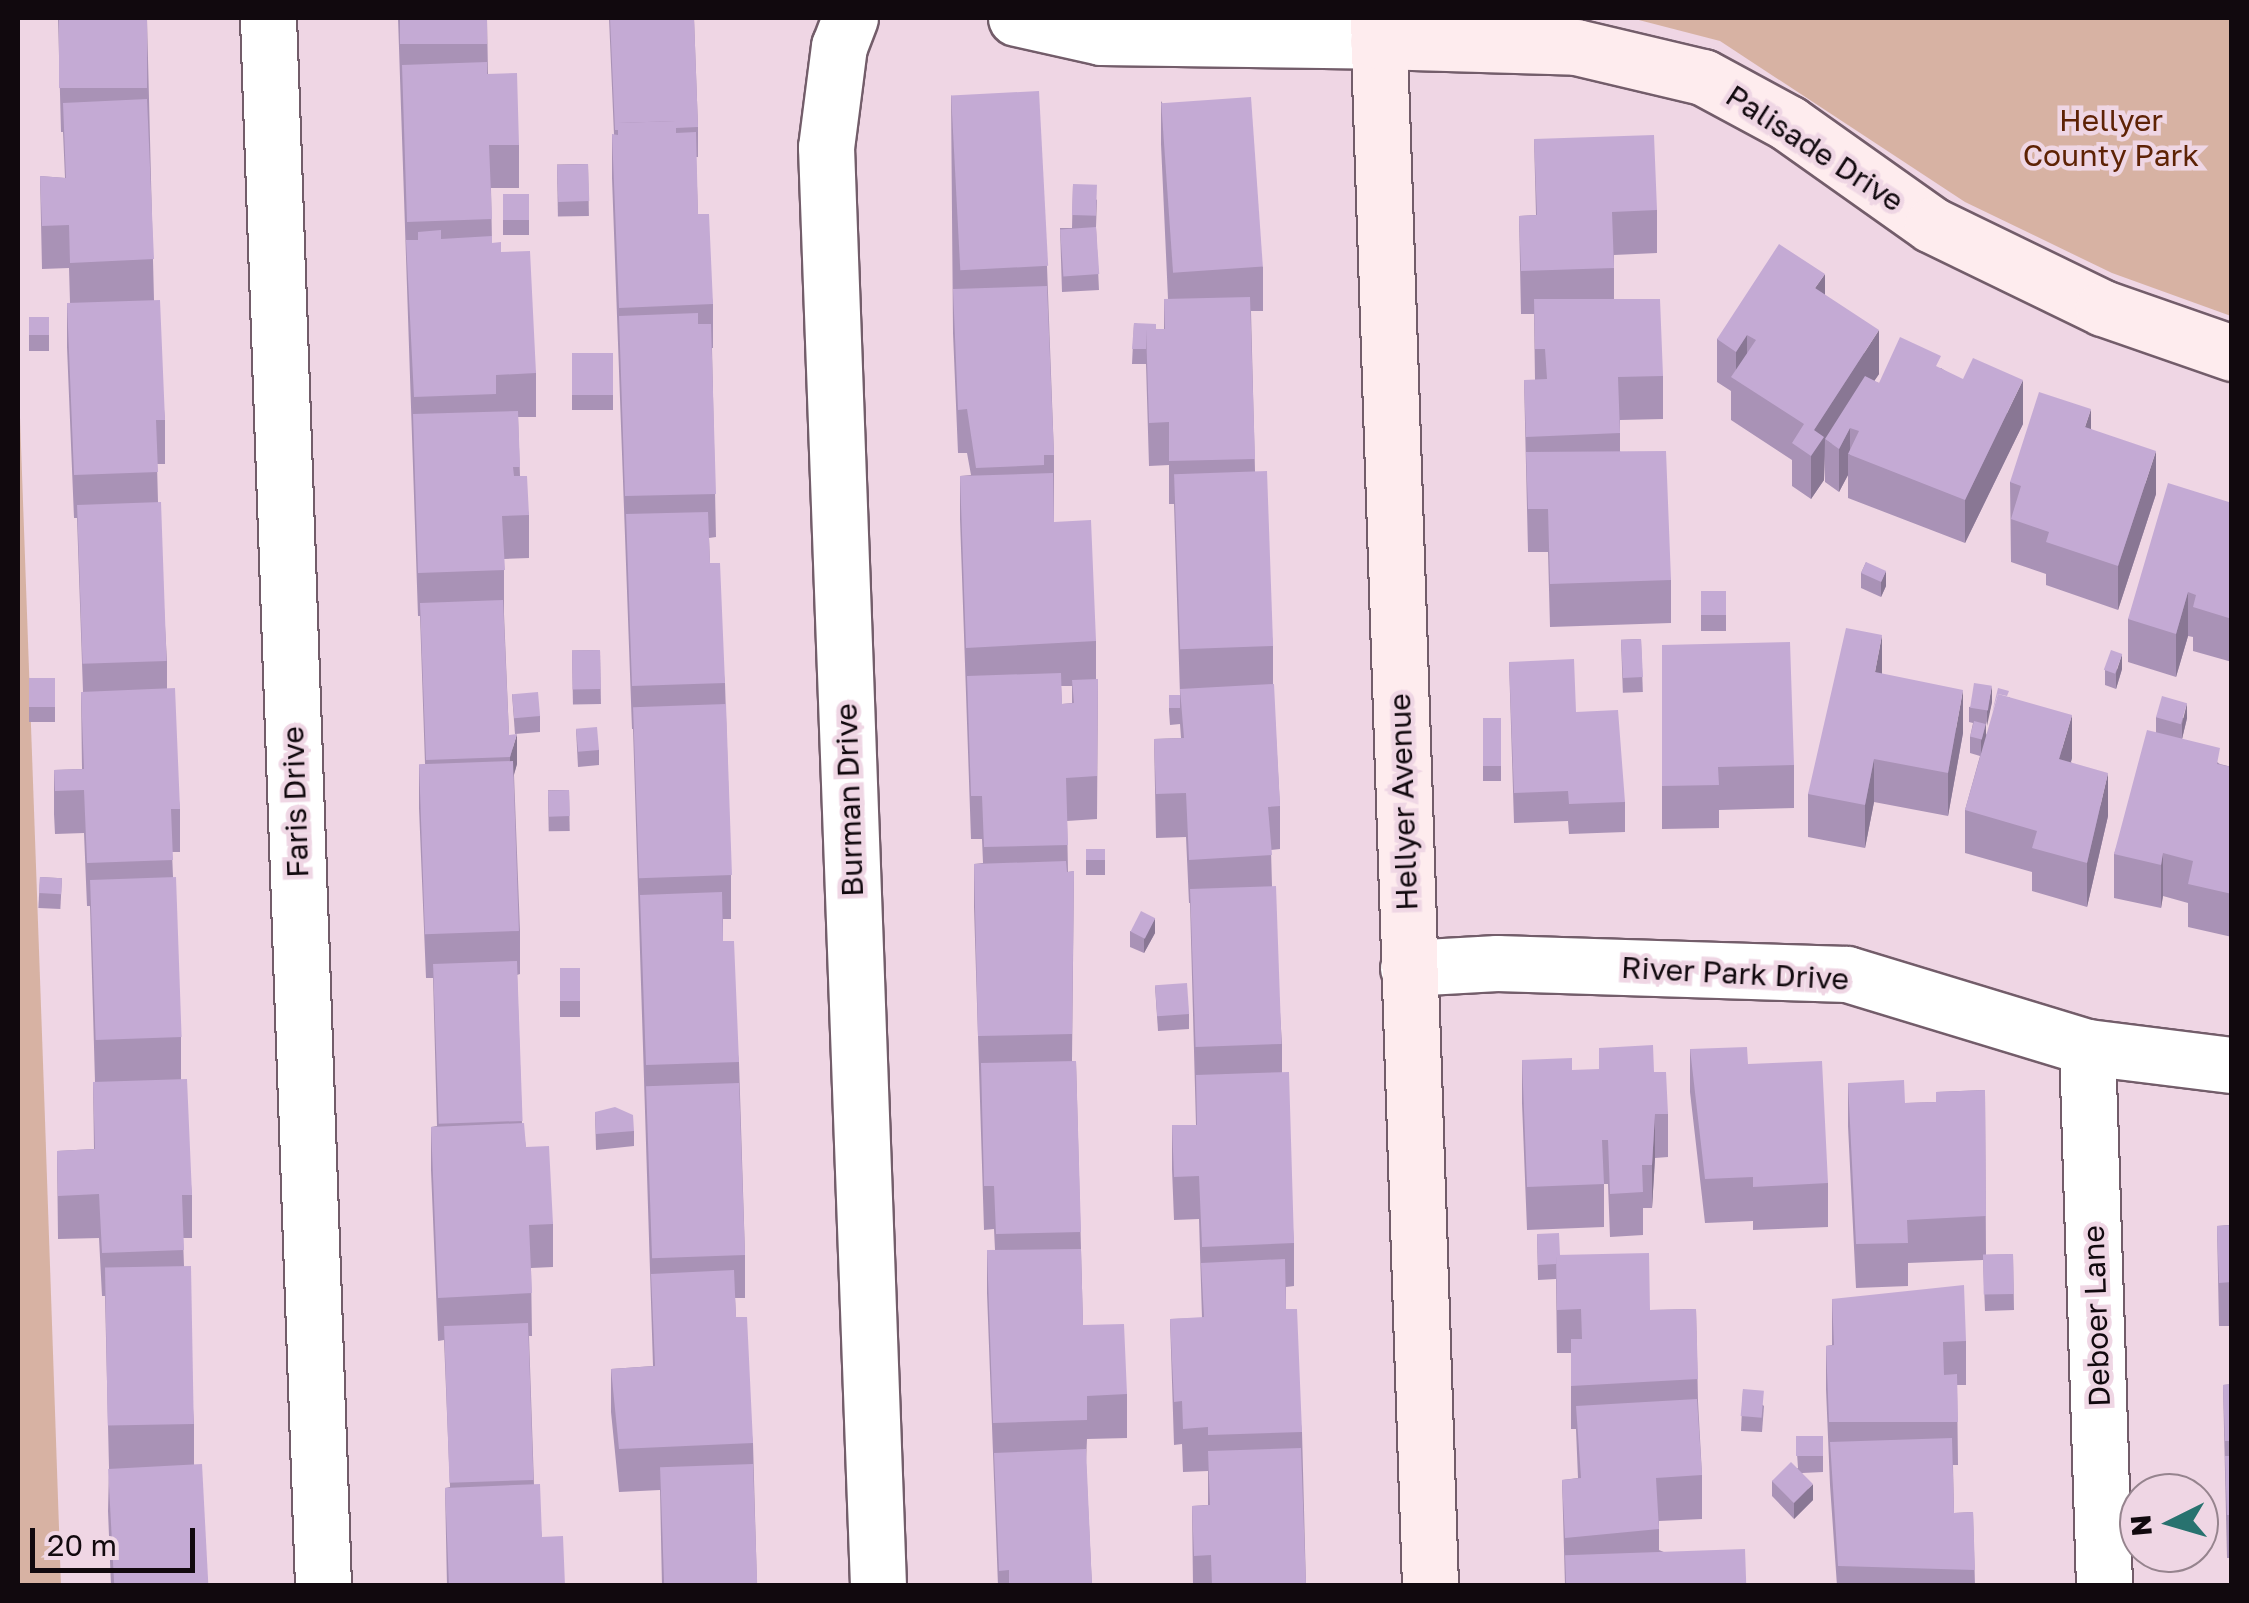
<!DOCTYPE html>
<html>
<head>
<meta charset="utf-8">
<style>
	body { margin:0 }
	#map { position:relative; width:2249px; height:1603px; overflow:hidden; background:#efd6e4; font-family:"Golos Text",sans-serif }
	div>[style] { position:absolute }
	.green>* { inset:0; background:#d7b2a3 }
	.roads { filter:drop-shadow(2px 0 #735d6a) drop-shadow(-2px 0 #735d6a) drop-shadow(0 2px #735d6a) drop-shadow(0 -2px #735d6a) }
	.street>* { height:55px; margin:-27.5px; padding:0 27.5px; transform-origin:27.5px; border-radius:27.5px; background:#fff }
	.secondary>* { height:55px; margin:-27.5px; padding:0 27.5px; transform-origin:27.5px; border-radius:27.5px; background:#feecee }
	.wall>* { inset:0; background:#a992b6; transform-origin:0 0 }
	.shaded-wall>* { inset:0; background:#897794 }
	.building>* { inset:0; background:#c4aad4; transform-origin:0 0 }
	span { translate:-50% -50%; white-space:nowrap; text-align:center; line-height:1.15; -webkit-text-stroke:9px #efd6e4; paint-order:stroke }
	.park-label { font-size:30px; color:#5e2205 }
	.street-label { font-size:30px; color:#11090e }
	.frame { position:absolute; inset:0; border:20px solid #11090e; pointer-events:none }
	.north { position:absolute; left:2119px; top:1473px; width:100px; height:100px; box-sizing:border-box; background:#efd6e4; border:2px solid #96848e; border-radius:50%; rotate:265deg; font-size:28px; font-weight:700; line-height:40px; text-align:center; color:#11090e }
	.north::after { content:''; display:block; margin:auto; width:35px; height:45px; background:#28726f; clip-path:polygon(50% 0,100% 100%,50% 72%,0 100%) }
	.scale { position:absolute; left:30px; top:1528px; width:165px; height:45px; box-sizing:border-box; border:5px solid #11090e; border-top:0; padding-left:12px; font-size:30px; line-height:35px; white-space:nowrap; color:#11090e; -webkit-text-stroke:8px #efd6e4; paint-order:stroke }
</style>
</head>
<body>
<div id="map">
	<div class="green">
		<div style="clip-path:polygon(1631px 18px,2231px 18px,2231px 316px,2112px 273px,1965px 202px,1720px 41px)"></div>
		<div style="clip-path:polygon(18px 361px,44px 1091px,61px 1586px,18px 1585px)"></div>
	</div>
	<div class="roads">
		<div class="street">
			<div style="left:268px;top:18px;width:1569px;rotate:87.99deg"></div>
			<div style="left:850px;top:18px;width:30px;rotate:111deg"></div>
			<div style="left:839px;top:46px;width:102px;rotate:97.3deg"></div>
			<div style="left:826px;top:147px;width:1440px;rotate:87.93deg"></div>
			<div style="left:1016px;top:18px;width:87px;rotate:12.6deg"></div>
			<div style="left:1101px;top:37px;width:277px;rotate:0.8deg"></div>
			<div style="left:1408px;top:968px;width:89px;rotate:-3.2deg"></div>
			<div style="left:1497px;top:963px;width:350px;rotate:1.8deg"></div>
			<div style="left:1847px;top:974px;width:251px;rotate:16.9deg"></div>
			<div style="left:2087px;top:1047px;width:146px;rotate:7.1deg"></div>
			<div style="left:2087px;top:1047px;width:539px;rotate:88.19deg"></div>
		</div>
		<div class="secondary">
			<div style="left:1378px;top:18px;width:1569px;rotate:88.1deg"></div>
			<div style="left:1378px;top:41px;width:198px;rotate:1.7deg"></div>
			<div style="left:1576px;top:47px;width:130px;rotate:13.3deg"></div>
			<div style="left:1703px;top:77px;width:97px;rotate:28.4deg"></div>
			<div style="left:1788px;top:123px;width:176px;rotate:35.3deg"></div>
			<div style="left:1932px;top:225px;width:190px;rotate:25.9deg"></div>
			<div style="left:2103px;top:308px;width:137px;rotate:19.2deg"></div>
		</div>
	</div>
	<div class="wall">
		<div style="clip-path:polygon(58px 18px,147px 18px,154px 300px,165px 420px,165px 464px,157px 464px,158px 502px,167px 661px,167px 689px,180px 809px,180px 852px,172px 852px,173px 877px,181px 1037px,181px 1080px,192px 1195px,192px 1238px,183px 1238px,184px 1266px,194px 1424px,194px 1464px,208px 1586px,111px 1586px,108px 1511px,109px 1468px,105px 1296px,102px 1296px,99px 1238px,58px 1239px,57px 1151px,94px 1149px,93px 1082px,95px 1082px,90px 906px,87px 906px,84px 833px,55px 834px,54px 814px,54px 770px,82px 769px,81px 692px,83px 692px,77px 518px,74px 518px,67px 347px,67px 303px,70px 303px,69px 268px,42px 269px,40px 176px,65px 178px,63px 132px,61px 132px)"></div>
		<div style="clip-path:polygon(398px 18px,487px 18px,488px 74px,519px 145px,519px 188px,491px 188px,492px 243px,501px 252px,536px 373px,536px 417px,518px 417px,520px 476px,529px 515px,529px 558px,504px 559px,504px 614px,509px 735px,517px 764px,514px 775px,520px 931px,520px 974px,517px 975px,522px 1123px,526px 1147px,553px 1224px,553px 1267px,531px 1268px,532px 1336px,529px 1336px,534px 1485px,542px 1537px,565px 1586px,447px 1586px,445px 1488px,450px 1487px,444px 1340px,438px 1341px,431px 1170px,431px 1127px,437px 1126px,433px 978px,426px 978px,419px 808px,419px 765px,425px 764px,420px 616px,418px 616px)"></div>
		<div style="clip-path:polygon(609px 18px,694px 18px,698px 127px,698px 157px,696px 157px,698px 214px,713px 304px,713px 348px,712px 348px,716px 537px,709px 538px,710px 563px,725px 683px,731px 875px,731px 919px,723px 919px,723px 941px,739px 1062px,745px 1255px,745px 1298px,735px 1298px,736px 1317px,753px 1443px,757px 1586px,662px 1586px,660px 1490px,619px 1492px,611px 1412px,611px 1369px,653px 1366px,633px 729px,632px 729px,612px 178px,612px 134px,614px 135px)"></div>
		<div style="clip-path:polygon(evenodd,951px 95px,1047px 266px,1054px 455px,1054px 522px,1096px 641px,1096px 679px,1098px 679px,1097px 819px,1067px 821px,1068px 872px,1074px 871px,1072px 1061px,1076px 1061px,1083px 1325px,1127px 1394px,1127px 1438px,1087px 1439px,1086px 1463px,1092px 1586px,998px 1586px,987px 1293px,987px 1250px,995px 1250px,994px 1229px,984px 1230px,974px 907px,974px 864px,983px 863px,982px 839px,971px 839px,960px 519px,960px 476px,971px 475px,967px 453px,958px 453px,953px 333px,951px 95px,1061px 686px,1072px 686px,1072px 703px,1062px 704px,1061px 686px)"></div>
		<div style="clip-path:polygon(1161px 101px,1263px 267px,1263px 311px,1251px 311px,1255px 471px,1273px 646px,1273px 684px,1280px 806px,1280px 849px,1271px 850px,1272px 886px,1282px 1044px,1282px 1072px,1294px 1243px,1294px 1286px,1286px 1287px,1286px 1309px,1302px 1432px,1306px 1586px,1193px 1586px,1192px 1506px,1208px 1505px,1208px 1471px,1183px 1472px,1182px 1444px,1174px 1445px,1170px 1319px,1202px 1318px,1199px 1219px,1174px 1220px,1172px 1169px,1172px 1125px,1196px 1125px,1190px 903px,1189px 903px,1186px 837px,1156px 838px,1154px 739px,1181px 738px,1180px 724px,1170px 725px,1169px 711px,1169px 696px,1180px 695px,1174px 504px,1169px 504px,1169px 465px,1149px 466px,1146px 364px,1132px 364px,1134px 323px,1156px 329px,1164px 329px,1164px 299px,1168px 299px,1161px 144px)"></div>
		<div style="clip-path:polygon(1534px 139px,1657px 210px,1657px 253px,1614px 255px,1614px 299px,1663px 376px,1663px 419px,1620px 420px,1620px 451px,1671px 580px,1671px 623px,1550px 627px,1548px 552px,1528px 552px,1524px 380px,1535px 380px,1534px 314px,1521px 314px,1519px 216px,1536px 215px)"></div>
		<div style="left:588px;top:164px;width:52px;height:31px;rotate:89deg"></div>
		<div style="clip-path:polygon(1073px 184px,1097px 200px,1096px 227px,1099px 290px,1062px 292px,1060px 228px,1072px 228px)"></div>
		<div style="left:503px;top:194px;width:26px;height:41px"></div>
		<div style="clip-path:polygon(1825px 295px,1879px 374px,1874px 381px,1879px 383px,1941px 368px,2023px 424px,1965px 543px,1848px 498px,1848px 475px,1839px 492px,1825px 482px,1825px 456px,1824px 480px,1811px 499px,1792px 486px,1792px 460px,1731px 420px,1731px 391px,1717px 382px,1717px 339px)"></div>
		<div style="left:29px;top:317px;width:20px;height:34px"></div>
		<div style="left:572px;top:353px;width:41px;height:57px"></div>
		<div style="clip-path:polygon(2091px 429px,2156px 494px,2118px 610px,2046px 585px,2046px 574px,2011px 562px,2010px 482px)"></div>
		<div style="clip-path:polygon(2232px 503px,2232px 662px,2193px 651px,2193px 637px,2188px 636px,2176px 677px,2128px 662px,2128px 619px)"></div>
		<div style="clip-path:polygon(1866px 562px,1886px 586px,1881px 597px,1861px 588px,1861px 573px)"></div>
		<div style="left:1701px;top:591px;width:25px;height:40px"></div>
		<div style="left:1641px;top:639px;width:53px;height:20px;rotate:88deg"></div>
		<div style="clip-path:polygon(1662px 645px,1794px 765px,1794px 808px,1719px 810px,1719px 828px,1662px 829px)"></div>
		<div style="left:600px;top:650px;width:54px;height:28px;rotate:89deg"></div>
		<div style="clip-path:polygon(1509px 662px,1576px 712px,1625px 802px,1625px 832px,1569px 834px,1568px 821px,1514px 823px)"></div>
		<div style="clip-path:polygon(2122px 669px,2116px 689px,2105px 685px,2105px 670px)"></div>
		<div style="clip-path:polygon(1882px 674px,1963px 733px,1948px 816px,1874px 802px,1865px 848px,1808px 837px,1808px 794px)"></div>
		<div style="left:55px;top:678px;width:44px;height:26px;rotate:90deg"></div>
		<div style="clip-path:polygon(512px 694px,540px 716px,540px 732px,515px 734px)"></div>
		<div style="clip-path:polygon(2009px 697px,2072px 758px,2071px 762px,2108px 816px,2087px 907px,2032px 891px,2032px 872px,1965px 853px,1965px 810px,1980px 756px,1970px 753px,1970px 737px,1973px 723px,1969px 722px,1969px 707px,1992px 702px,1986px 725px,1986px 735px)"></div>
		<div style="clip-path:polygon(2156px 717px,2187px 718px,2182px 739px,2220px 764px,2232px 767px,2232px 937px,2188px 927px,2188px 903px,2163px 896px,2161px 908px,2114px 898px,2114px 854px,2156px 732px)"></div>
		<div style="left:1483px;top:718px;width:18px;height:63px"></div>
		<div style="clip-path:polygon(576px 729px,599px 750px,599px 765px,578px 767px)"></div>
		<div style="left:569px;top:790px;width:41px;height:21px;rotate:89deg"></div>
		<div style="left:1105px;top:849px;width:26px;height:19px;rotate:90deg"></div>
		<div style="left:40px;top:877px;width:22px;height:31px;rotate:3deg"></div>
		<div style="clip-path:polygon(1130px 931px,1155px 933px,1144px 953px,1130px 947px)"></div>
		<div style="left:560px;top:968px;width:20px;height:49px"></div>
		<div style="clip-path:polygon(1155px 986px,1189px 1014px,1189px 1029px,1158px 1031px)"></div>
		<div style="clip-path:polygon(1690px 1049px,1748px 1064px,1828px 1183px,1828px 1227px,1753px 1230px,1753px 1221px,1705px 1223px,1690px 1092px)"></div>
		<div style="clip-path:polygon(1522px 1060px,1572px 1070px,1654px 1072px,1668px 1114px,1668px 1157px,1655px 1158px,1652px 1208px,1643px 1208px,1643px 1235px,1610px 1237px,1608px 1184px,1604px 1184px,1604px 1227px,1527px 1230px,1522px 1103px)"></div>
		<div style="clip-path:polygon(1848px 1083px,1905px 1103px,1936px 1102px,1936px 1092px,1985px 1090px,1986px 1255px,2013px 1254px,2014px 1310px,1985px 1311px,1983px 1260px,1908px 1263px,1908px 1286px,1856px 1288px,1848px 1126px)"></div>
		<div style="clip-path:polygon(595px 1112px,634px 1131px,634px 1146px,596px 1150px)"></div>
		<div style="clip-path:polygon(2229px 1183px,2232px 1183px,2232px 1326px,2219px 1326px,2217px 1226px,2229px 1225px)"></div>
		<div style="clip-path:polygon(1537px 1234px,1560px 1255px,1650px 1310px,1696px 1309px,1698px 1401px,1702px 1475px,1702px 1519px,1659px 1521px,1659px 1550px,1746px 1586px,1565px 1586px,1562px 1480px,1578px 1478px,1576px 1429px,1571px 1429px,1571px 1353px,1557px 1353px,1556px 1279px,1538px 1280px)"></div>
		<div style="clip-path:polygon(1832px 1299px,1966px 1341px,1966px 1385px,1957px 1385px,1958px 1465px,1953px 1465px,1954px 1513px,1973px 1512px,1975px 1586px,1837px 1586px,1830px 1485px,1826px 1389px,1826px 1346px,1832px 1345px)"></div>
		<div style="clip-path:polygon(2232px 1384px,2232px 1558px,2227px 1558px,2223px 1385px)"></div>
		<div style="clip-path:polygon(1743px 1389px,1764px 1406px,1762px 1432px,1741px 1431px)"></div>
		<div style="clip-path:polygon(1823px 1436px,1823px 1472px,1802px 1473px,1813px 1500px,1794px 1519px,1772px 1496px,1772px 1481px,1798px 1468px,1796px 1439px)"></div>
	</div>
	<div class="shaded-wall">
		<div style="clip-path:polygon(1825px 274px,1825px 317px,1815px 288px)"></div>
		<div style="clip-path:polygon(1879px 330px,1879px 374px,1832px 444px,1825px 439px,1824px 480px,1811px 499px,1811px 456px,1814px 430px)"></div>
		<div style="clip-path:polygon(1747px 335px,1747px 379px,1736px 380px,1736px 352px)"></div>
		<div style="clip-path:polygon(2023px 380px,2023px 424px,1965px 543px,1965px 500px)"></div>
		<div style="clip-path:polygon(2091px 409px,2091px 452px,2085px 427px)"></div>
		<div style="clip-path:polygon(1850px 428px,1850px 455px,1848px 454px,1848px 475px,1839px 492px,1839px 449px)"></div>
		<div style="clip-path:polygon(2156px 451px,2156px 494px,2118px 610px,2118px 566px)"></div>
		<div style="clip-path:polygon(1886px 571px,1886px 586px,1881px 597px,1881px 581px)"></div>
		<div style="clip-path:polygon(2188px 592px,2188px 636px,2176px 677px,2176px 634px)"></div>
		<div style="clip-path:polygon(1882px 635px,1882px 679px,1875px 672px)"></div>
		<div style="clip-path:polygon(2122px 654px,2122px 669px,2116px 689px,2116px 673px)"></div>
		<div style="clip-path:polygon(1992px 686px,1992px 702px,1987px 726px,1987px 710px)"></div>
		<div style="clip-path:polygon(1963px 690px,1963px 733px,1948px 816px,1948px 773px)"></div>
		<div style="clip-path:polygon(2187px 703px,2187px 718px,2182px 739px,2182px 724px)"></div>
		<div style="clip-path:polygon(2072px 715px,2072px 758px,2059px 802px,2059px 759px)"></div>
		<div style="clip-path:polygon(1986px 724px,1986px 740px,1981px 756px,1981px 741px)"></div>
		<div style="clip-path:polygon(517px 734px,517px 764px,510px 787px,510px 757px)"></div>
		<div style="clip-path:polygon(1874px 759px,1874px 802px,1865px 848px,1865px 805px)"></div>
		<div style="clip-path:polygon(2108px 773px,2108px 816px,2087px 907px,2087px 863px)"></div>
		<div style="clip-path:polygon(2163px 853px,2163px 896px,2161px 908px,2161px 865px)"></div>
		<div style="clip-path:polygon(1155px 918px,1155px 933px,1144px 953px,1144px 938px)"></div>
		<div style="clip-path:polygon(1655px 1114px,1655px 1158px,1652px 1208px,1652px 1165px)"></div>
		<div style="clip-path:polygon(1813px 1484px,1813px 1500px,1794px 1519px,1794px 1503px)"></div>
	</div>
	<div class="building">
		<div style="left:59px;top:18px;width:88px;height:70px"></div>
		<div style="left:400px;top:18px;width:87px;height:26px"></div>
		<div style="clip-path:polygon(610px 18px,694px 18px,698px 127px,676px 128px,676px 121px,618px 123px,618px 130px,615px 130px)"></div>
		<div style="clip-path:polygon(487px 62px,487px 74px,517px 73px,519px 145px,489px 145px,492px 219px,407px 222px,402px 65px)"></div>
		<div style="left:1039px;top:91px;width:175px;height:88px;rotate:87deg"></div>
		<div style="left:1251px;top:97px;width:170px;height:90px;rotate:86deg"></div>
		<div style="clip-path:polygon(147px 99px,154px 259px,70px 263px,69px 225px,42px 226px,40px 176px,66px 178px,63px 103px)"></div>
		<div style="clip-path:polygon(676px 121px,676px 133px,696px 132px,698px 214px,709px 214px,713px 304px,619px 308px,612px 134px,618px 135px,618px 123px)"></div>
		<div style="clip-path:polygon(1654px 135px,1657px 210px,1612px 212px,1614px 268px,1521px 271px,1519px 216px,1537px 215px,1534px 139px)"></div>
		<div style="left:588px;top:164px;width:37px;height:31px;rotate:88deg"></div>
		<div style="left:1073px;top:184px;width:24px;height:31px;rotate:2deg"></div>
		<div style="left:503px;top:194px;width:26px;height:26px"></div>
		<div style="left:1096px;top:227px;width:47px;height:36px;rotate:86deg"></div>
		<div style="clip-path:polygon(441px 230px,441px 239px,492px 236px,492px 243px,501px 242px,501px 252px,530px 251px,536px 373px,496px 375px,496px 394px,414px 397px,406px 240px,418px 240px,418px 232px)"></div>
		<div style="clip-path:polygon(1779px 244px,1825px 274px,1815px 288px,1879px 330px,1814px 430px,1824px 437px,1811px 456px,1792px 443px,1804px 424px,1731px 377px,1756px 340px,1747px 335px,1736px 352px,1717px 339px)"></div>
		<div style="clip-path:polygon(1047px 286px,1054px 455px,1044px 455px,1044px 465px,976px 468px,967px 409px,958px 410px,953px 289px)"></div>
		<div style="clip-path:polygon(1250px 297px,1255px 459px,1169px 461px,1169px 422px,1149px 423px,1146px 329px,1165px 329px,1164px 299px)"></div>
		<div style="clip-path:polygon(1534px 299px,1660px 299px,1663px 376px,1618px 377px,1620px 433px,1526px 437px,1524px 380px,1547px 379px,1545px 349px,1535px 349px)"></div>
		<div style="clip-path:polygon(160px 300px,165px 420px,156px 420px,158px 472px,74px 475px,67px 303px)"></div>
		<div style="clip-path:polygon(698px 313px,698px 324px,711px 324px,716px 494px,625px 496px,619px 316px)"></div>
		<div style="left:29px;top:317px;width:20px;height:18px"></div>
		<div style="clip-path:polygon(1134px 323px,1156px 324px,1156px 329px,1146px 329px,1146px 349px,1132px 349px)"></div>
		<div style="clip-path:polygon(1900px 337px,1941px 356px,1936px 366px,1963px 379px,1973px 358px,2023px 380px,1965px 500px,1848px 454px,1859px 431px,1850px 428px,1839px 449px,1825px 439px,1865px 376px,1879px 383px)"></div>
		<div style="left:572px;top:353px;width:41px;height:42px"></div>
		<div style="clip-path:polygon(2039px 392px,2091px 409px,2085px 427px,2156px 451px,2118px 566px,2046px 542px,2049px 532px,2011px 519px,2021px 486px,2010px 482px)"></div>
		<div style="clip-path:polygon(518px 411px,520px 467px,513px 467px,514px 476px,527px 476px,529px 515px,502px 516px,505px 570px,418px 573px,413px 414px)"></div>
		<div style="clip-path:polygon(1666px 451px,1671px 580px,1550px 584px,1548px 509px,1528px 509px,1526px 452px)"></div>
		<div style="left:1267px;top:471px;width:175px;height:93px;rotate:88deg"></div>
		<div style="clip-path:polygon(1053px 473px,1054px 522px,1091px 520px,1096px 641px,966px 648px,960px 476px)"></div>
		<div style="clip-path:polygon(2168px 483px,2232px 503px,2232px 619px,2193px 607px,2196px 595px,2188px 592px,2176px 634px,2128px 619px)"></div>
		<div style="left:161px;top:502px;width:159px;height:84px;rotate:88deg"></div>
		<div style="clip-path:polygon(708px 512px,710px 563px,720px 563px,725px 683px,632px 686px,626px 514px)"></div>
		<div style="left:1866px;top:562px;width:22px;height:12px;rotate:24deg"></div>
		<div style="left:1701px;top:591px;width:25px;height:24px"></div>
		<div style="clip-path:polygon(503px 600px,509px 735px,517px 734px,510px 757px,426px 760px,420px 603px)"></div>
		<div style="clip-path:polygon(1846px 628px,1882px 635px,1875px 672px,1963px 690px,1948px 773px,1874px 759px,1865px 805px,1808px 794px)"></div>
		<div style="left:1641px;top:639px;width:38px;height:20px;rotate:87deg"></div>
		<div style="clip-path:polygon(1790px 642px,1794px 765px,1718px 767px,1719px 785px,1662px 786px,1662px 645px)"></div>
		<div style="left:600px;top:650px;width:39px;height:28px;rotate:89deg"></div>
		<div style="left:2111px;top:650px;width:12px;height:21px;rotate:20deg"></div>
		<div style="clip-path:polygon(1574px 659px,1576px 712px,1618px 710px,1625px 802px,1569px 804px,1568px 791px,1514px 793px,1509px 662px)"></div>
		<div style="clip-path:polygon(1061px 673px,1062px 704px,1074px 703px,1072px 680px,1098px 679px,1097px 776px,1066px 778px,1068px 845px,984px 847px,982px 796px,971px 796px,967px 676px)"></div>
		<div style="left:55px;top:678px;width:29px;height:26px;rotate:90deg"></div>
		<div style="left:1974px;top:683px;width:18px;height:25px;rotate:9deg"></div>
		<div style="clip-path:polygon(1274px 684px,1280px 806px,1268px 807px,1272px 855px,1189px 860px,1186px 793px,1156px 794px,1154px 739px,1184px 738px,1180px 689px)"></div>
		<div style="clip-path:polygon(175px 688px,180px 809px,171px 809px,173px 860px,87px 863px,84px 790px,55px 791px,54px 770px,84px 769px,81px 692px)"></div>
		<div style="clip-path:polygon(1998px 688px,2009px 691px,2007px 696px,1998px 694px,1992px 713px)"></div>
		<div style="left:538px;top:692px;width:24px;height:26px;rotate:85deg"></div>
		<div style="clip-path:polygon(1998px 694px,2072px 715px,2059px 759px,2108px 773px,2087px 863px,2032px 848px,2037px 831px,1965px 810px)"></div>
		<div style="left:1180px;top:695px;width:13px;height:11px;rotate:90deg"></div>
		<div style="left:2162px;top:696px;width:26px;height:22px;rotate:16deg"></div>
		<div style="left:726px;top:704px;width:171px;height:93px;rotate:88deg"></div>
		<div style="left:1483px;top:718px;width:18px;height:48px"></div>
		<div style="left:1974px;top:721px;width:12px;height:16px;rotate:14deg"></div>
		<div style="left:597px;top:727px;width:23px;height:21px;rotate:85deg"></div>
		<div style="clip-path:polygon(2147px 730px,2220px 748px,2217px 764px,2232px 767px,2232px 894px,2188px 884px,2193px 861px,2163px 853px,2161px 865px,2114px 854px)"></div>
		<div style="left:513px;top:761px;width:170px;height:94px;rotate:88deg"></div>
		<div style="left:569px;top:790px;width:26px;height:21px;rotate:88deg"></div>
		<div style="left:1105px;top:849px;width:11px;height:19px;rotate:90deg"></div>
		<div style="clip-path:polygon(1066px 861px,1067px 872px,1074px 871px,1072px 1034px,978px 1036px,974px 864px)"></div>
		<div style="left:40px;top:877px;width:22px;height:16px;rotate:3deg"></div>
		<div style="left:176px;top:877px;width:160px;height:86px;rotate:88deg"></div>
		<div style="left:1276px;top:886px;width:158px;height:86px;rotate:88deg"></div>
		<div style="clip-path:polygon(722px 892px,723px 941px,734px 941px,739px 1062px,646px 1065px,640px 895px)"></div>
		<div style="left:1141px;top:911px;width:16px;height:23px;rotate:27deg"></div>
		<div style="left:517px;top:961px;width:160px;height:84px;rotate:88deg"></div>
		<div style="left:560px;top:968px;width:20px;height:33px"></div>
		<div style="left:1187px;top:983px;width:31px;height:32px;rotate:86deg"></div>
		<div style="clip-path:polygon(1653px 1045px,1654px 1072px,1666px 1072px,1668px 1114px,1655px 1114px,1652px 1165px,1642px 1165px,1643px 1192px,1610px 1194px,1608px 1140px,1602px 1140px,1604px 1184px,1527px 1187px,1522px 1060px,1572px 1058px,1572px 1070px,1599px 1069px,1599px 1048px)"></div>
		<div style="clip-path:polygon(1747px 1047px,1748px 1064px,1822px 1061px,1828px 1183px,1753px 1187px,1753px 1177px,1705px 1179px,1690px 1049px)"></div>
		<div style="clip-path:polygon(1076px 1061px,1081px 1232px,996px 1234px,994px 1186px,984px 1186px,981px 1063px)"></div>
		<div style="clip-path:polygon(1289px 1072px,1294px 1243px,1202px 1247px,1199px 1176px,1174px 1177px,1172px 1125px,1197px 1125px,1196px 1075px)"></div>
		<div style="clip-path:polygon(187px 1079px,192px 1195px,182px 1195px,184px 1250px,102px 1253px,99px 1194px,58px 1196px,57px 1151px,95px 1149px,93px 1082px)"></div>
		<div style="clip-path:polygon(1904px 1080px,1905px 1103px,1936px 1102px,1936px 1092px,1985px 1090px,1986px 1216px,1907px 1220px,1908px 1243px,1856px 1244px,1848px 1083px)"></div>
		<div style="left:739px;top:1083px;width:172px;height:93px;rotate:88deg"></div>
		<div style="clip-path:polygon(615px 1107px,633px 1115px,634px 1131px,596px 1134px,595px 1112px)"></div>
		<div style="clip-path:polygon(524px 1123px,526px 1147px,549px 1146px,553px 1224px,529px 1225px,532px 1293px,438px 1298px,431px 1127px)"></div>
		<div style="clip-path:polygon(2232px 1225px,2232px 1282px,2219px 1283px,2217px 1226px)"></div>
		<div style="clip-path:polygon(1559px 1233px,1560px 1255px,1556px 1255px,1556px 1264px,1538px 1265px,1537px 1234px)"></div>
		<div style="clip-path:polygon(1081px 1249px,1083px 1325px,1124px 1324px,1127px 1394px,1087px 1396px,1087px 1420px,993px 1423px,987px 1250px)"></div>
		<div style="clip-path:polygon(1649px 1253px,1650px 1310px,1696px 1309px,1698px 1379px,1571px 1386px,1571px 1339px,1582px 1339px,1581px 1309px,1557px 1310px,1556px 1255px)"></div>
		<div style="left:2013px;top:1254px;width:40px;height:30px;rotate:89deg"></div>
		<div style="clip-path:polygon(1285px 1259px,1286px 1309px,1297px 1309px,1302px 1432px,1208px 1435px,1208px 1427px,1183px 1429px,1182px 1401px,1174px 1402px,1170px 1319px,1204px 1317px,1201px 1263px)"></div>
		<div style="left:191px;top:1266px;width:158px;height:86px;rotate:89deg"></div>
		<div style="clip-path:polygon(734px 1270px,736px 1317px,747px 1317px,753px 1443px,619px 1449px,611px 1369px,655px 1366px,651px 1274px)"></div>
		<div style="clip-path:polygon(1964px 1285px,1966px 1341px,1943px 1342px,1944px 1375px,1957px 1374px,1958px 1422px,1829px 1422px,1826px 1346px,1834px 1345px,1832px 1299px)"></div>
		<div style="left:528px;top:1323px;width:157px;height:84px;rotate:88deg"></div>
		<div style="clip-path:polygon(2232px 1384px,2232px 1441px,2225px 1441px,2223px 1385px)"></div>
		<div style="left:1743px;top:1389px;width:21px;height:27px;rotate:5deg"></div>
		<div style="clip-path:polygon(1697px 1399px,1702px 1475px,1656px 1478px,1659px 1529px,1565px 1538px,1562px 1480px,1581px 1478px,1576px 1406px)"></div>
		<div style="left:1823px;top:1436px;width:20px;height:27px;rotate:90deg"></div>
		<div style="clip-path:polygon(1952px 1438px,1954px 1513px,1973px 1512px,1975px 1570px,1838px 1566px,1830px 1442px)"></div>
		<div style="clip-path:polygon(1301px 1448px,1306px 1586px,1212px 1586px,1211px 1555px,1194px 1556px,1192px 1506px,1210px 1505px,1208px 1451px)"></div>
		<div style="clip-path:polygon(1086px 1449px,1092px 1586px,1009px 1586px,1009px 1570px,999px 1571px,994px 1453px)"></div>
		<div style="clip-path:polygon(2225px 1456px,2232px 1456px,2232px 1515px,2227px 1515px)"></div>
		<div style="left:1791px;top:1462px;width:31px;height:27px;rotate:45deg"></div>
		<div style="left:202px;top:1464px;width:121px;height:94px;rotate:87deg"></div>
		<div style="left:753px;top:1464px;width:122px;height:93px;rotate:88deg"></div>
		<div style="clip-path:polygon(540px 1484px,542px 1537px,563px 1536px,565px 1586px,449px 1586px,445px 1488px)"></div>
		<div style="left:1745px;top:1549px;width:37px;height:180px;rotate:88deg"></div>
	</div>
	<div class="park-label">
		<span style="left:2111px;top:137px">Hellyer<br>County Park</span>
	</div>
	<div class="street-label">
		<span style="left:1815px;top:148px;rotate:33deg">Palisade Drive</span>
		<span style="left:849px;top:800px;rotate:-92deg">Burman Drive</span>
		<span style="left:295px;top:802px;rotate:-92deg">Faris Drive</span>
		<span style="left:1403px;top:802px;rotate:-92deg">Hellyer Avenue</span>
		<span style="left:1735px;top:973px;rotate:3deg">River Park Drive</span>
		<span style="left:2096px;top:1316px;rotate:-92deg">Deboer Lane</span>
	</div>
	<div class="frame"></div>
	<div class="north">N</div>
	<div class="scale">20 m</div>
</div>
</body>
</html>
